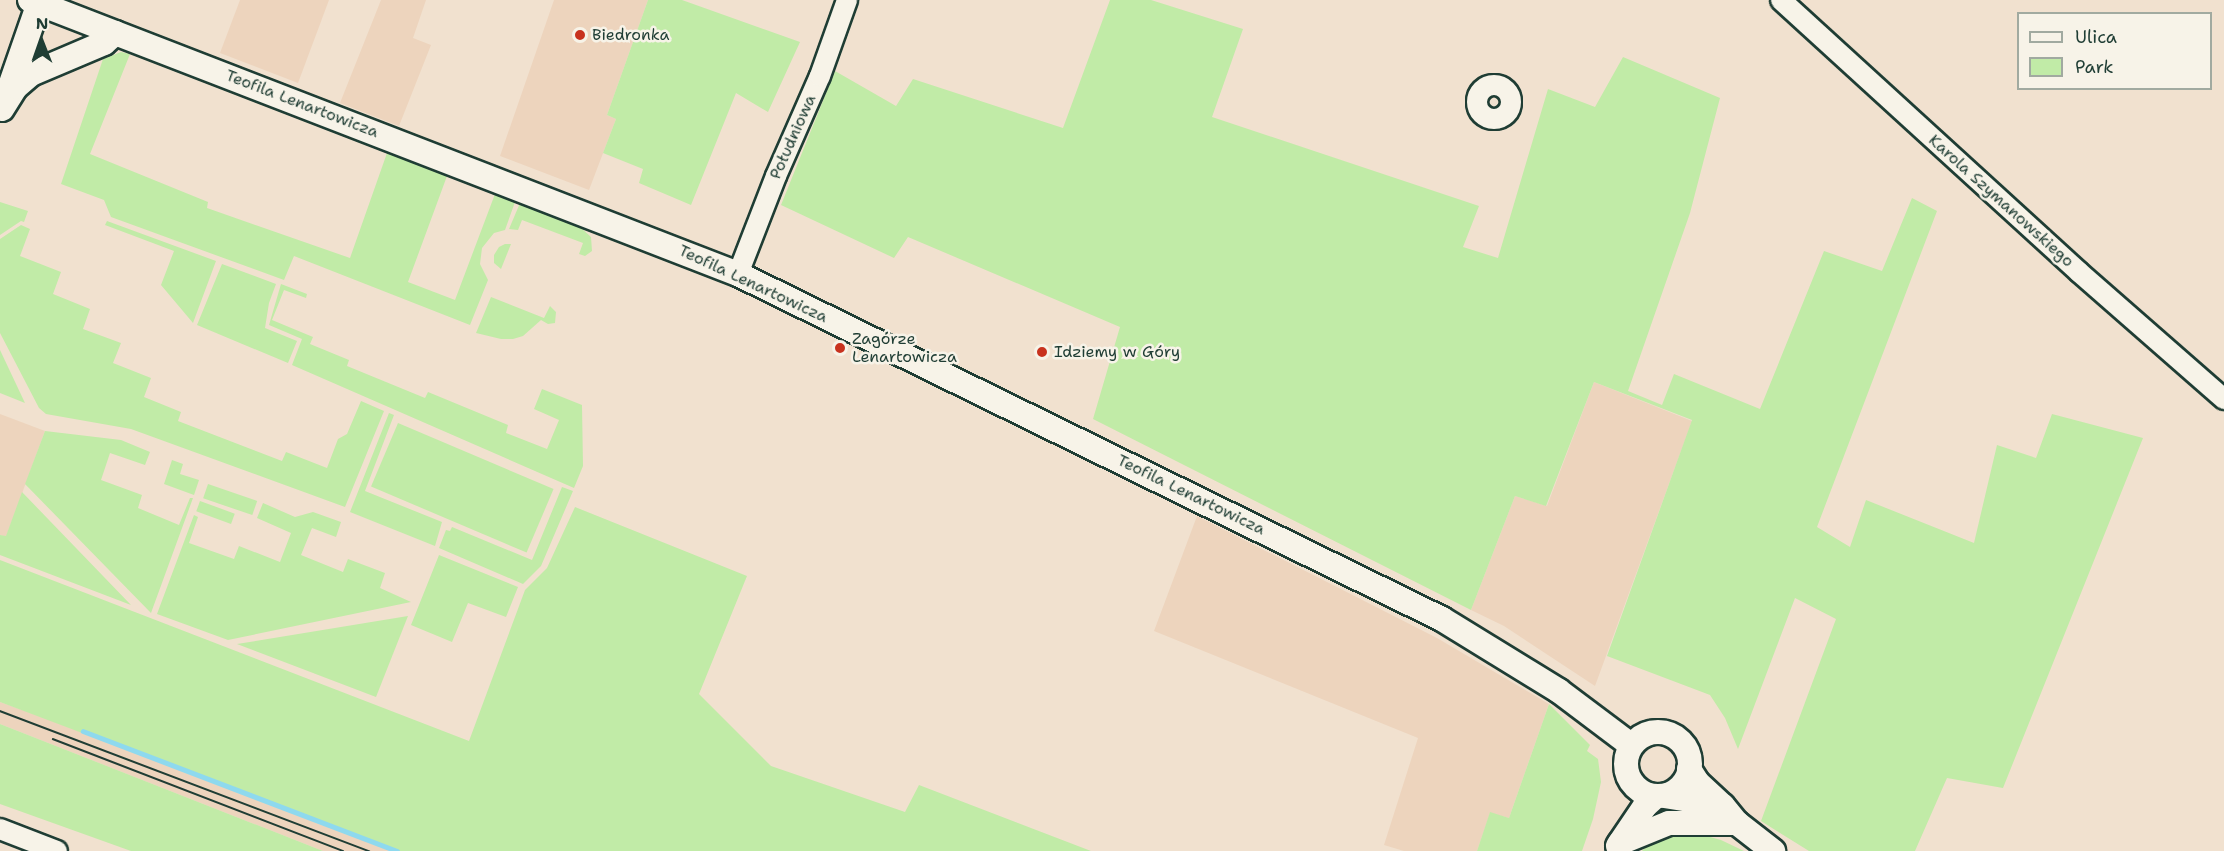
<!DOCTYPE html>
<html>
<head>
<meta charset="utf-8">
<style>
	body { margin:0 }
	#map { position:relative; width:2224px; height:851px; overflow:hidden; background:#f1e1cf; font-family:"Shantell Sans",sans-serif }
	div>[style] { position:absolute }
	.built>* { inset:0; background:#edd4bd }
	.green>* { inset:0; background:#c1eba7; transform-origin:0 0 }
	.stream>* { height:4.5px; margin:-2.25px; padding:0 2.25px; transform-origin:2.25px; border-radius:2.25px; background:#8ed9ee }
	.roads { filter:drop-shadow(2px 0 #1f3d34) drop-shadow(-2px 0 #1f3d34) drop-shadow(0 2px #1f3d34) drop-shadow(0 -2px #1f3d34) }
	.minor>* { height:20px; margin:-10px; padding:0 10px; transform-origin:10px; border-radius:10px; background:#f7f3e8 }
	.minor>.ring { margin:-10px; padding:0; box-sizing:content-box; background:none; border:20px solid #f7f3e8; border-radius:50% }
	.tertiary>* { height:24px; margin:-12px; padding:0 12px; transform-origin:12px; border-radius:12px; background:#f7f3e8 }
	.tertiary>.ring { margin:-12px; padding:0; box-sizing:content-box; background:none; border:24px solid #f7f3e8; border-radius:50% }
	.tram>* { height:1.5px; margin:-0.75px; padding:0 0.75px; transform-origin:0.75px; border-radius:0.75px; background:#1f3d34 }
	.dots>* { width:16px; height:16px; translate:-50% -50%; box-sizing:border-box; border:3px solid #f7f3e8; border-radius:50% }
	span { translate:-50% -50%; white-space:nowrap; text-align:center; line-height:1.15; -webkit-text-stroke:5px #f7f3e8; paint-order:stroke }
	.poi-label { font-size:16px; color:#1f3d34 }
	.left { translate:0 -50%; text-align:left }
	.street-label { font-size:16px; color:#1f3d34 }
	.legend { position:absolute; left:2017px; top:12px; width:195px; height:78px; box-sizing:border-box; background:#f7f3e8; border:2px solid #a1aaa0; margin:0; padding:8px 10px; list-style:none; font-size:18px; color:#1f3d34 }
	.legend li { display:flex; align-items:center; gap:12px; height:30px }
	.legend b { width:30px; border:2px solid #a1aaa0 }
	.north { position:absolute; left:12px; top:12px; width:60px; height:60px; -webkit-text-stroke:4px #f7f3e8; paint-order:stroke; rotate:0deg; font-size:16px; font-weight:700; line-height:24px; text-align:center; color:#1f3d34 }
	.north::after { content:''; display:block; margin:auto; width:21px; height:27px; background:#1f3d34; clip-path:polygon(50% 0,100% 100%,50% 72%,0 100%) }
</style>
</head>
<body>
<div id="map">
	<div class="built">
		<div style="clip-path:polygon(240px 0,329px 0,298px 83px,220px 53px)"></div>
		<div style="clip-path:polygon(381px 0,426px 0,413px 38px,431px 45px,399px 126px,340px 103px)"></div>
		<div style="clip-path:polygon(554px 0,648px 0,607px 115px,616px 119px,589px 190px,500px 156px)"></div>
		<div style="clip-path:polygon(1594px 382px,1692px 421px,1595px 686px,1504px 626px,1471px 610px,1515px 496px,1547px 506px)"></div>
		<div style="clip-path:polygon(0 414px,45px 431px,6px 537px,0 535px)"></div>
		<div style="clip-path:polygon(1197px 516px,1437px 638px,1549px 704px,1509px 818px,1490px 813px,1477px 851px,1404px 851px,1384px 845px,1418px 738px,1154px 631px)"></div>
		<div style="clip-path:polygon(0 702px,78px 730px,395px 851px,323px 851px,0 724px)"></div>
	</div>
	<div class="green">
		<div style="clip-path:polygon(648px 0,682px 0,800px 42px,768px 112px,736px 93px,691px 205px,639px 183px,643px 169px,603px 153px,616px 119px,607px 115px)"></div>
		<div style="clip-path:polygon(1110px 0,1151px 0,1243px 29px,1212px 117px,1479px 206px,1463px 247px,1498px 258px,1548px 89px,1595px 107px,1623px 57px,1720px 98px,1690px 213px,1628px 391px,1662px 405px,1674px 374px,1760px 409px,1824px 251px,1882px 271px,1912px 198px,1937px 211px,1817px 527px,1850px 547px,1866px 500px,1974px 543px,1997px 445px,2036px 458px,2052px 414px,2143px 438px,2003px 788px,1947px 778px,1915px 851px,1809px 851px,1761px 821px,1836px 619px,1795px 598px,1738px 749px,1725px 718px,1710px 695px,1607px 656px,1692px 420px,1594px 382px,1546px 506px,1515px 496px,1471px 610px,1093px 419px,1120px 327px,908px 237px,894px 258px,781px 205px,835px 71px,896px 106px,913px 79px,1063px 128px)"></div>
		<div style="clip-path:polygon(121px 52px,130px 54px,90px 154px,208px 202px,207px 208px,350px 258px,387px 153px,447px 176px,408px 282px,455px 300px,495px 194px,515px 202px,505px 230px,494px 233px,482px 248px,480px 264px,488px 280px,470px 325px,294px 256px,284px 280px,111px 217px,104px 200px,61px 184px,103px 59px)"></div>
		<div style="clip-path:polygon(0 202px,28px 211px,24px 222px,21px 221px,0 235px)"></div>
		<div style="clip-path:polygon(520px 203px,579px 226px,591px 237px,592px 251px,585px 256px,579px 254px,583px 243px,522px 220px,518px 230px,509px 229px)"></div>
		<div style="clip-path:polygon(107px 221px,216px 261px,193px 323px,161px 285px,174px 251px,105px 225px)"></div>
		<div style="clip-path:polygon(21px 225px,30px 229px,20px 256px,61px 272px,53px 294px,90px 309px,83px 329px,121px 343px,113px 363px,151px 378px,144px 397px,181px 412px,178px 421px,282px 461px,286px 452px,327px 468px,338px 439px,347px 434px,361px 401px,384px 411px,345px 507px,131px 429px,46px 414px,39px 408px,0 333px,0 239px)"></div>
		<div style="clip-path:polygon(505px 244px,511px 244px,501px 269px,494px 263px,494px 255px,499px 247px)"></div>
		<div style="clip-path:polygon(222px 264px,276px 284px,269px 303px,265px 328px,297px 341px,288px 363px,197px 325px)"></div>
		<div style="clip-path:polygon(281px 284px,307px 294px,306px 298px,284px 290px,272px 320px,313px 337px,310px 344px,349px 360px,347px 366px,425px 398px,428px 392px,508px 425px,506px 433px,547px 449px,559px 420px,534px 409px,542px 389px,582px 405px,583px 466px,574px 488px,292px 365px,302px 339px,269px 325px)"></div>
		<div style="clip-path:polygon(491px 297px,544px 318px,550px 306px,556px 312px,555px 323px,548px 324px,541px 320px,523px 336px,513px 339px,501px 339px,476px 333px)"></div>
		<div style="clip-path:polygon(0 350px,25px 403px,0 393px)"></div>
		<div style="clip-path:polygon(389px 413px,394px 415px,365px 491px,442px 522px,435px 546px,350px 512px)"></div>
		<div style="left:398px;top:423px;width:169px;height:69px;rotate:23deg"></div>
		<div style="clip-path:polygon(45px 431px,121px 440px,150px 452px,145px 465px,110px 453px,101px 480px,142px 495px,138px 508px,179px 525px,190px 498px,193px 498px,151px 613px,25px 484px)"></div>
		<div style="clip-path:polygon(172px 460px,183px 464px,180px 474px,199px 480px,194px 495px,164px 484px)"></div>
		<div style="left:208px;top:484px;width:52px;height:15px;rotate:19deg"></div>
		<div style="clip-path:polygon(562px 487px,573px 491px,541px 566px,523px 584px,439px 548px,446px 530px,450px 531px,452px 527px,532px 560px)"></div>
		<div style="clip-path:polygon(22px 492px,131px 605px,0 555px,0 535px,6px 536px)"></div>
		<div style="left:200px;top:501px;width:37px;height:11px;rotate:20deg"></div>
		<div style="clip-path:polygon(263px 503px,295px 517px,313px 512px,341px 522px,336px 537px,312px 528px,301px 555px,343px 572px,348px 559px,385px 573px,380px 588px,411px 602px,228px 640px,157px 614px,194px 515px,198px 517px,189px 543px,234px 559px,239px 546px,280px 562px,291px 533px,257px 518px)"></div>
		<div style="clip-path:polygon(575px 507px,747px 576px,699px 694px,771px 766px,905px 812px,919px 785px,1091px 851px,395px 851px,0 702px,0 560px,469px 741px,525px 590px,547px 568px)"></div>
		<div style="clip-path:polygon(439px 555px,518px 587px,506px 617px,468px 603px,452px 642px,411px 625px)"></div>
		<div style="clip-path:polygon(408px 616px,376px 697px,237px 644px)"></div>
		<div style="clip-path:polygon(1549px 704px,1590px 745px,1587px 751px,1598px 759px,1601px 782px,1593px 819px,1582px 851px,1477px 851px,1490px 812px,1509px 818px)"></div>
		<div style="clip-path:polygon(0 724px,323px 851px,131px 851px,0 804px)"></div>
		<div style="clip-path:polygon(1685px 830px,1721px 840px,1744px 851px,1642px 851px,1657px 835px)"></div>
	</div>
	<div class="stream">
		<div style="left:83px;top:731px;width:336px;rotate:20.9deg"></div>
	</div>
	<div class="roads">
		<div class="minor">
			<div style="left:1781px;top:0;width:403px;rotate:42.4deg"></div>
			<div style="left:2079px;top:272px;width:193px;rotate:41.2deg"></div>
			<div class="ring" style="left:1477px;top:85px;width:14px;height:14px"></div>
			<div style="left:738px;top:274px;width:105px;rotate:-68.8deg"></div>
			<div style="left:776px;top:176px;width:109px;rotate:-66.3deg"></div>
			<div style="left:820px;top:76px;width:81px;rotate:-70.4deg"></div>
			<div style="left:0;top:829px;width:61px;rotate:21.1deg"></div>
		</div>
		<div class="tertiary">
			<div style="left:30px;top:0;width:759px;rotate:21.16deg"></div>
			<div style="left:738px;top:274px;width:784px;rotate:26.11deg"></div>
			<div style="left:1442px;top:619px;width:137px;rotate:31.6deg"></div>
			<div style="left:1559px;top:691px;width:90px;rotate:36.9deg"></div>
			<div style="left:8px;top:92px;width:94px;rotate:-70.8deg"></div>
			<div style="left:2px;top:109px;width:26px;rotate:-58deg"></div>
			<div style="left:16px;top:87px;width:20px;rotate:-41deg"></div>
			<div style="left:31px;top:74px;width:79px;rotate:-23deg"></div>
			<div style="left:104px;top:43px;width:15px;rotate:-42deg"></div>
			<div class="ring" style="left:1626px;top:732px;width:40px;height:40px"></div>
			<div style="left:1689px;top:769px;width:15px;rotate:58deg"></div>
			<div style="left:1697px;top:782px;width:35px;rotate:43deg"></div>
			<div style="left:1723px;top:806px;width:22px;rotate:51deg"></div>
			<div style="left:1737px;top:823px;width:46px;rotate:37.9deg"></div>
			<div style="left:1664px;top:796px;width:24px;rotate:9deg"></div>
			<div style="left:1688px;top:800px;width:42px;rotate:27.2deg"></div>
			<div style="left:1620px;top:843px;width:53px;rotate:-22.2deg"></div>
			<div style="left:1669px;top:823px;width:68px"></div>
			<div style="left:1618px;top:846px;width:48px;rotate:-56deg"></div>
			<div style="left:1645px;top:806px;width:15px;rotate:-42deg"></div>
		</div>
	</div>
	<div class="tram">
		<div style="left:0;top:711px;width:395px;rotate:20.8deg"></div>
		<div style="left:53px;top:739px;width:311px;rotate:21.1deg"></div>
	</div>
	<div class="dots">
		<div style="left:580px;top:35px;background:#c8321e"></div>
		<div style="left:840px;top:348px;background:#c8321e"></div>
		<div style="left:1042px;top:352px;background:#c8321e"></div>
	</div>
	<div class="poi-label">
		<span class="left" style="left:592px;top:35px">Biedronka</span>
		<span class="left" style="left:852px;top:348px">Zagórze<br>Lenartowicza</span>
		<span class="left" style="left:1054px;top:352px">Idziemy w Góry</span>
	</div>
	<div class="street-label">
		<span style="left:302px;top:104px;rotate:21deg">Teofila Lenartowicza</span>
		<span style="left:793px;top:137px;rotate:-66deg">Południowa</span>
		<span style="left:2001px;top:201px;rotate:42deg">Karola Szymanowskiego</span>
		<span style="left:753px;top:284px;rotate:25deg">Teofila Lenartowicza</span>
		<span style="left:1191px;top:495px;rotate:26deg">Teofila Lenartowicza</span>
	</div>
	<ul class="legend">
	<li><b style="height:8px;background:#f7f3e8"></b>Ulica</li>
	<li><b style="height:16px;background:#c1eba7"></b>Park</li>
	</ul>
	<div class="north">N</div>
</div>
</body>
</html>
